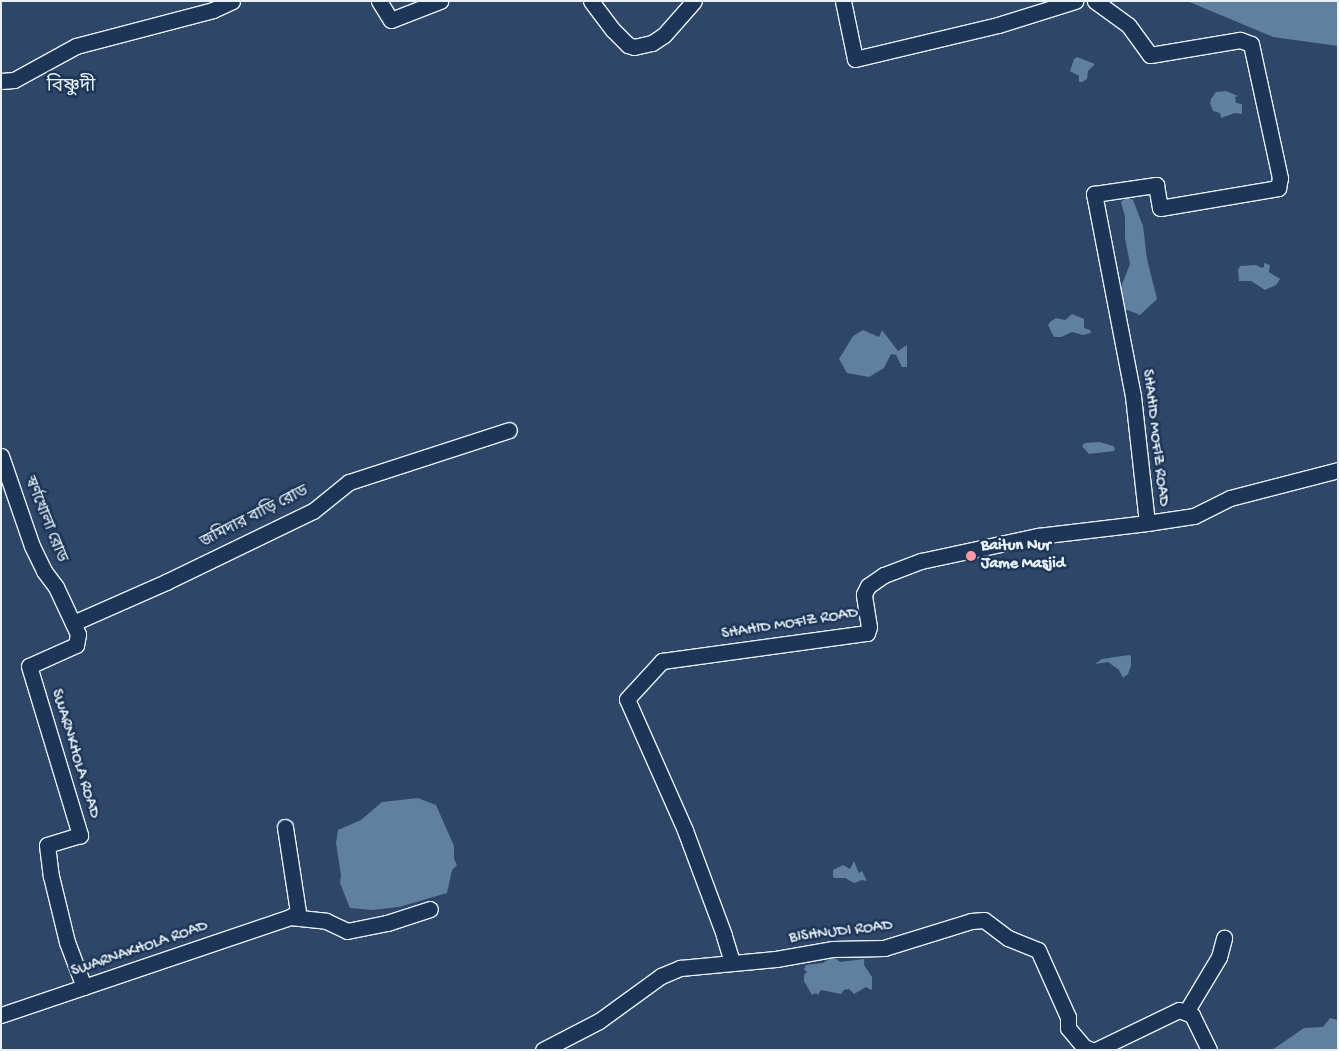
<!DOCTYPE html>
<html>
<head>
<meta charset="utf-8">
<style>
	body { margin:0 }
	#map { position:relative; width:1339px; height:1051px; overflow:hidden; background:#2e4668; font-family:"Gochi Hand","Noto Sans Bengali",sans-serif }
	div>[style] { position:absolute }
	.water>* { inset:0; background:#617f9f }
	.roads { filter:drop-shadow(1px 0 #e8f1f8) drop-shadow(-1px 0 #e8f1f8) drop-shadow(0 1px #e8f1f8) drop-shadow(0 -1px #e8f1f8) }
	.minor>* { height:15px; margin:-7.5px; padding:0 7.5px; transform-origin:7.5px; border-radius:7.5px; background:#1d3557 }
	.dots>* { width:14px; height:14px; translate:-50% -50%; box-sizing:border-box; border:2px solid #1d3557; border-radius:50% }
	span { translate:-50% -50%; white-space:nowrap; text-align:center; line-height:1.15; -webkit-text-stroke:5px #1d3557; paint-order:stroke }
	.street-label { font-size:16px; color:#e8f1f8 }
	.poi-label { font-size:16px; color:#e8f1f8; font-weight:700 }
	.left { translate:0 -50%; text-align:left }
	.quarter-label { font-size:19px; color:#e8f1f8 }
	.frame { position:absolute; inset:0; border:2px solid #e8f1f8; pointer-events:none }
</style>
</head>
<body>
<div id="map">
	<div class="water">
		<div style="clip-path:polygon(1187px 1px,1338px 1px,1338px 46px,1273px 37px)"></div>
		<div style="clip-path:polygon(1077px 57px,1095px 64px,1088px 71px,1087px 79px,1082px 82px,1079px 82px,1079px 76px,1070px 71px,1074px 59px)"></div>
		<div style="clip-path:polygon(1226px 91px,1238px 96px,1235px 97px,1236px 103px,1242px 104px,1242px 114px,1235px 113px,1221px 118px,1220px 113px,1213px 111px,1210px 103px,1211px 99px,1216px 92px)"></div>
		<div style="clip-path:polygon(1126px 197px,1133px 200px,1143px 226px,1147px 259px,1157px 299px,1140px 315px,1125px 309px,1121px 287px,1130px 264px,1125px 238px,1125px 217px,1121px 202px)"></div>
		<div style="clip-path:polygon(1264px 263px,1270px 265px,1269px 272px,1280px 279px,1276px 285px,1265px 290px,1251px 281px,1239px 281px,1238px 270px,1240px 266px,1256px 265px,1262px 268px,1264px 267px)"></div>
		<div style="clip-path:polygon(1072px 314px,1084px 319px,1084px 328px,1090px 330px,1091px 333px,1083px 335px,1072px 332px,1061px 337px,1054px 337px,1048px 325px,1050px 322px,1056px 318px,1065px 320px)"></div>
		<div style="clip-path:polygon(863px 330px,879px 337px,882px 330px,898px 351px,907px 345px,907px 367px,902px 367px,896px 355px,891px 354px,884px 368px,869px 377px,847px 373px,839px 359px,853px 336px)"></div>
		<div style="clip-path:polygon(1099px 442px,1113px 446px,1115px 448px,1114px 451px,1089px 454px,1082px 446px,1085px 443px)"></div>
		<div style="clip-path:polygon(1129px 655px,1131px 656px,1131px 666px,1128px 674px,1123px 678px,1119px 670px,1108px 662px,1095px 664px,1102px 659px)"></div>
		<div style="clip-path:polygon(418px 798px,436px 805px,454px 846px,454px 859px,457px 865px,452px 870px,447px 893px,399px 907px,372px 910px,350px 908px,340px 883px,341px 875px,336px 843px,338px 830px,361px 820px,382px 802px)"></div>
		<div style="clip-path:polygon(854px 861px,858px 871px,859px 873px,862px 871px,867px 881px,862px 880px,854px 883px,845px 878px,834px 878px,833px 876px,833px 870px,843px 865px,850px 869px)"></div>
		<div style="clip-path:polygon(835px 958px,840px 962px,864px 959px,864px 965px,872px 977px,872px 989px,871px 990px,866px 987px,854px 994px,849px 989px,844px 990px,841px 994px,821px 990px,818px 995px,816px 993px,812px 995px,804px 981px,804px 975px,807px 972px,804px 969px,806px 965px,823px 963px,829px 959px)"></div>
		<div style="clip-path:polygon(1330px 1018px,1338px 1020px,1338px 1050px,1272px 1050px,1304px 1028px,1323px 1027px)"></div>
	</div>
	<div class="roads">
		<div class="minor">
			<div style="left:379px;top:1px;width:22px;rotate:58deg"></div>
			<div style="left:391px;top:20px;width:53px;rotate:-21.2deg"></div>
			<div style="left:591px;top:1px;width:36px;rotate:53deg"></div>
			<div style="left:613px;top:30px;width:21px;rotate:45deg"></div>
			<div style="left:628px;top:45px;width:6px;rotate:18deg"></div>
			<div style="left:634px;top:47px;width:18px;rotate:-13deg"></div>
			<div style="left:652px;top:43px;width:14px;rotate:-34deg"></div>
			<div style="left:664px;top:35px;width:45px;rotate:-48.6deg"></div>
			<div style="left:843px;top:1px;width:59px;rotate:78.3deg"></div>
			<div style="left:855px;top:59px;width:147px;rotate:-13.4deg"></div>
			<div style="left:998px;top:25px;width:81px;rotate:-17.3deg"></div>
			<div style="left:1px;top:81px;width:13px;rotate:-4deg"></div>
			<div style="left:14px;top:80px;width:71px;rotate:-28.7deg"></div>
			<div style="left:76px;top:46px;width:142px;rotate:-14.7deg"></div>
			<div style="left:213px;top:10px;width:21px;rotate:-25deg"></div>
			<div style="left:1px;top:456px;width:95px;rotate:71deg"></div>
			<div style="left:32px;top:546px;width:28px;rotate:64deg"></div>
			<div style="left:44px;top:571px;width:20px;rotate:53deg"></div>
			<div style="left:56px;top:587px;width:52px;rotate:64.9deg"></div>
			<div style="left:78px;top:634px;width:11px;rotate:100deg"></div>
			<div style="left:76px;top:645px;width:51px;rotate:155.9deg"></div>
			<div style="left:29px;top:666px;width:177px;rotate:73.2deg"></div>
			<div style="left:80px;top:835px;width:34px;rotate:163deg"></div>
			<div style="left:47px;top:845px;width:31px;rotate:83deg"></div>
			<div style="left:51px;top:876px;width:68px;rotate:76.4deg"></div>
			<div style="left:67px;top:942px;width:48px;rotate:69.3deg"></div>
			<div style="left:1147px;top:523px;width:48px;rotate:-8.5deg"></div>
			<div style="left:1194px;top:516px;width:40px;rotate:-26.6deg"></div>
			<div style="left:1230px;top:498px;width:112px;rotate:-14.5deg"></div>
			<div style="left:73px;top:623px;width:102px;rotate:-23.8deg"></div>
			<div style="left:166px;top:582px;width:163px;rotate:-25.8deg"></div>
			<div style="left:313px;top:511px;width:46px;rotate:-38.9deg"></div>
			<div style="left:349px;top:482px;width:168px;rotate:-18deg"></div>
			<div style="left:290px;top:917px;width:36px;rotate:6deg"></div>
			<div style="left:326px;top:921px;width:23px;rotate:25deg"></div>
			<div style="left:347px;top:931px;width:41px;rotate:-11.3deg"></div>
			<div style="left:387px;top:923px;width:45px;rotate:-18deg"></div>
			<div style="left:732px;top:962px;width:28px;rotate:-107deg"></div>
			<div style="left:724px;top:935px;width:112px;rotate:-110.4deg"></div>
			<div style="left:685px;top:830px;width:143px;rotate:-113.9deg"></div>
			<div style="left:627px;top:699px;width:52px;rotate:-47.4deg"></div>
			<div style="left:662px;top:661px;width:207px;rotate:-7.8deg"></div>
			<div style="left:867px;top:633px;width:6px;rotate:-72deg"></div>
			<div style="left:869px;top:627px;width:33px;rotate:-99deg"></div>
			<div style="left:864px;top:594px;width:9px;rotate:-63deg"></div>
			<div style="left:868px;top:586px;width:19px;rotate:-35deg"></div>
			<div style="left:884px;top:575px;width:40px;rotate:-21deg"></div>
			<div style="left:921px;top:561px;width:120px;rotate:-12.1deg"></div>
			<div style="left:1038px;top:536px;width:110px;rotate:-6.8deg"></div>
			<div style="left:1147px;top:523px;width:128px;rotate:-96.3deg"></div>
			<div style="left:1133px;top:396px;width:206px;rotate:-100.9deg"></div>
			<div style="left:1094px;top:194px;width:63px;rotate:-8.3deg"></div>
			<div style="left:1156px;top:185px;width:23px;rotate:80deg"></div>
			<div style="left:1160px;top:208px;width:120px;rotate:-9.6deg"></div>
			<div style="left:1278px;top:188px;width:10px;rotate:-79deg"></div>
			<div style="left:1280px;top:178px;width:137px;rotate:-102.2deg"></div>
			<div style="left:1251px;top:44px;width:12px;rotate:-160deg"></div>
			<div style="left:1240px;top:40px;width:91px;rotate:170.5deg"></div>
			<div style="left:1150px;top:55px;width:37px;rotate:-126deg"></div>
			<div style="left:1128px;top:25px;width:41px;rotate:-144deg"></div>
			<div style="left:1186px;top:1012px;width:64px;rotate:-59deg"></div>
			<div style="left:1219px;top:957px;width:20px;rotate:-75deg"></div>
			<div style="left:1px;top:1015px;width:305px;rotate:-18.7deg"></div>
			<div style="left:290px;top:917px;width:9px;rotate:-32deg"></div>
			<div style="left:298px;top:912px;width:86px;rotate:-98.7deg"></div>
			<div style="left:543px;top:1050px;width:63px;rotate:-27.4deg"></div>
			<div style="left:599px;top:1021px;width:77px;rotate:-36deg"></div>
			<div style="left:661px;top:976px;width:21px;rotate:-23deg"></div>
			<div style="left:680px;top:968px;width:96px;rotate:-5.4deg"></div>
			<div style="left:776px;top:959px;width:58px;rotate:-10deg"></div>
			<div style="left:833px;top:949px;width:51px;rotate:-1.1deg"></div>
			<div style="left:884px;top:948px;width:91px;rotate:-17.2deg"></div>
			<div style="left:971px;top:921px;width:13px;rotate:-4deg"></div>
			<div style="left:984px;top:920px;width:30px;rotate:37deg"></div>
			<div style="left:1008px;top:938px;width:32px;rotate:22deg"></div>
			<div style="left:1038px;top:950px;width:73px;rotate:65.9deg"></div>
			<div style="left:1068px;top:1017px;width:11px;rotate:90deg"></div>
			<div style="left:1068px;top:1028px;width:25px;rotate:50deg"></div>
			<div style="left:1084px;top:1047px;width:8px;rotate:23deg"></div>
			<div style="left:1096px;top:1050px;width:92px;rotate:-25.7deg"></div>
			<div style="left:1179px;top:1010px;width:14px;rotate:21deg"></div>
			<div style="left:1192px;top:1015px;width:39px;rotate:64deg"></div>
		</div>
	</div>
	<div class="dots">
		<div style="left:971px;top:556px;background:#ff9aa2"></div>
	</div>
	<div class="street-label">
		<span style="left:1154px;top:438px;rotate:83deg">SHAHID MOFIZ ROAD</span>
		<span style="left:255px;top:518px;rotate:-27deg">জমিদার বাড়ি রোড</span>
		<span style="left:44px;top:520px;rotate:68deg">স্বর্ণখোলা রোড</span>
		<span style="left:790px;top:625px;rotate:-9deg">SHAHID MOFIZ ROAD</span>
		<span style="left:74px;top:754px;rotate:73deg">SWARNKHOLA ROAD</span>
		<span style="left:841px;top:933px;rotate:-7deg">BISHNUDI ROAD</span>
		<span style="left:140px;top:950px;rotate:-19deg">SWARNAKHOLA ROAD</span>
	</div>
	<div class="poi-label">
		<span class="left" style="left:981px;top:556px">Baitun Nur<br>Jame Masjid</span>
	</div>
	<div class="quarter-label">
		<span style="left:71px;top:88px">বিষ্ণুদী</span>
	</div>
	<div class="frame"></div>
</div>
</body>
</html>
